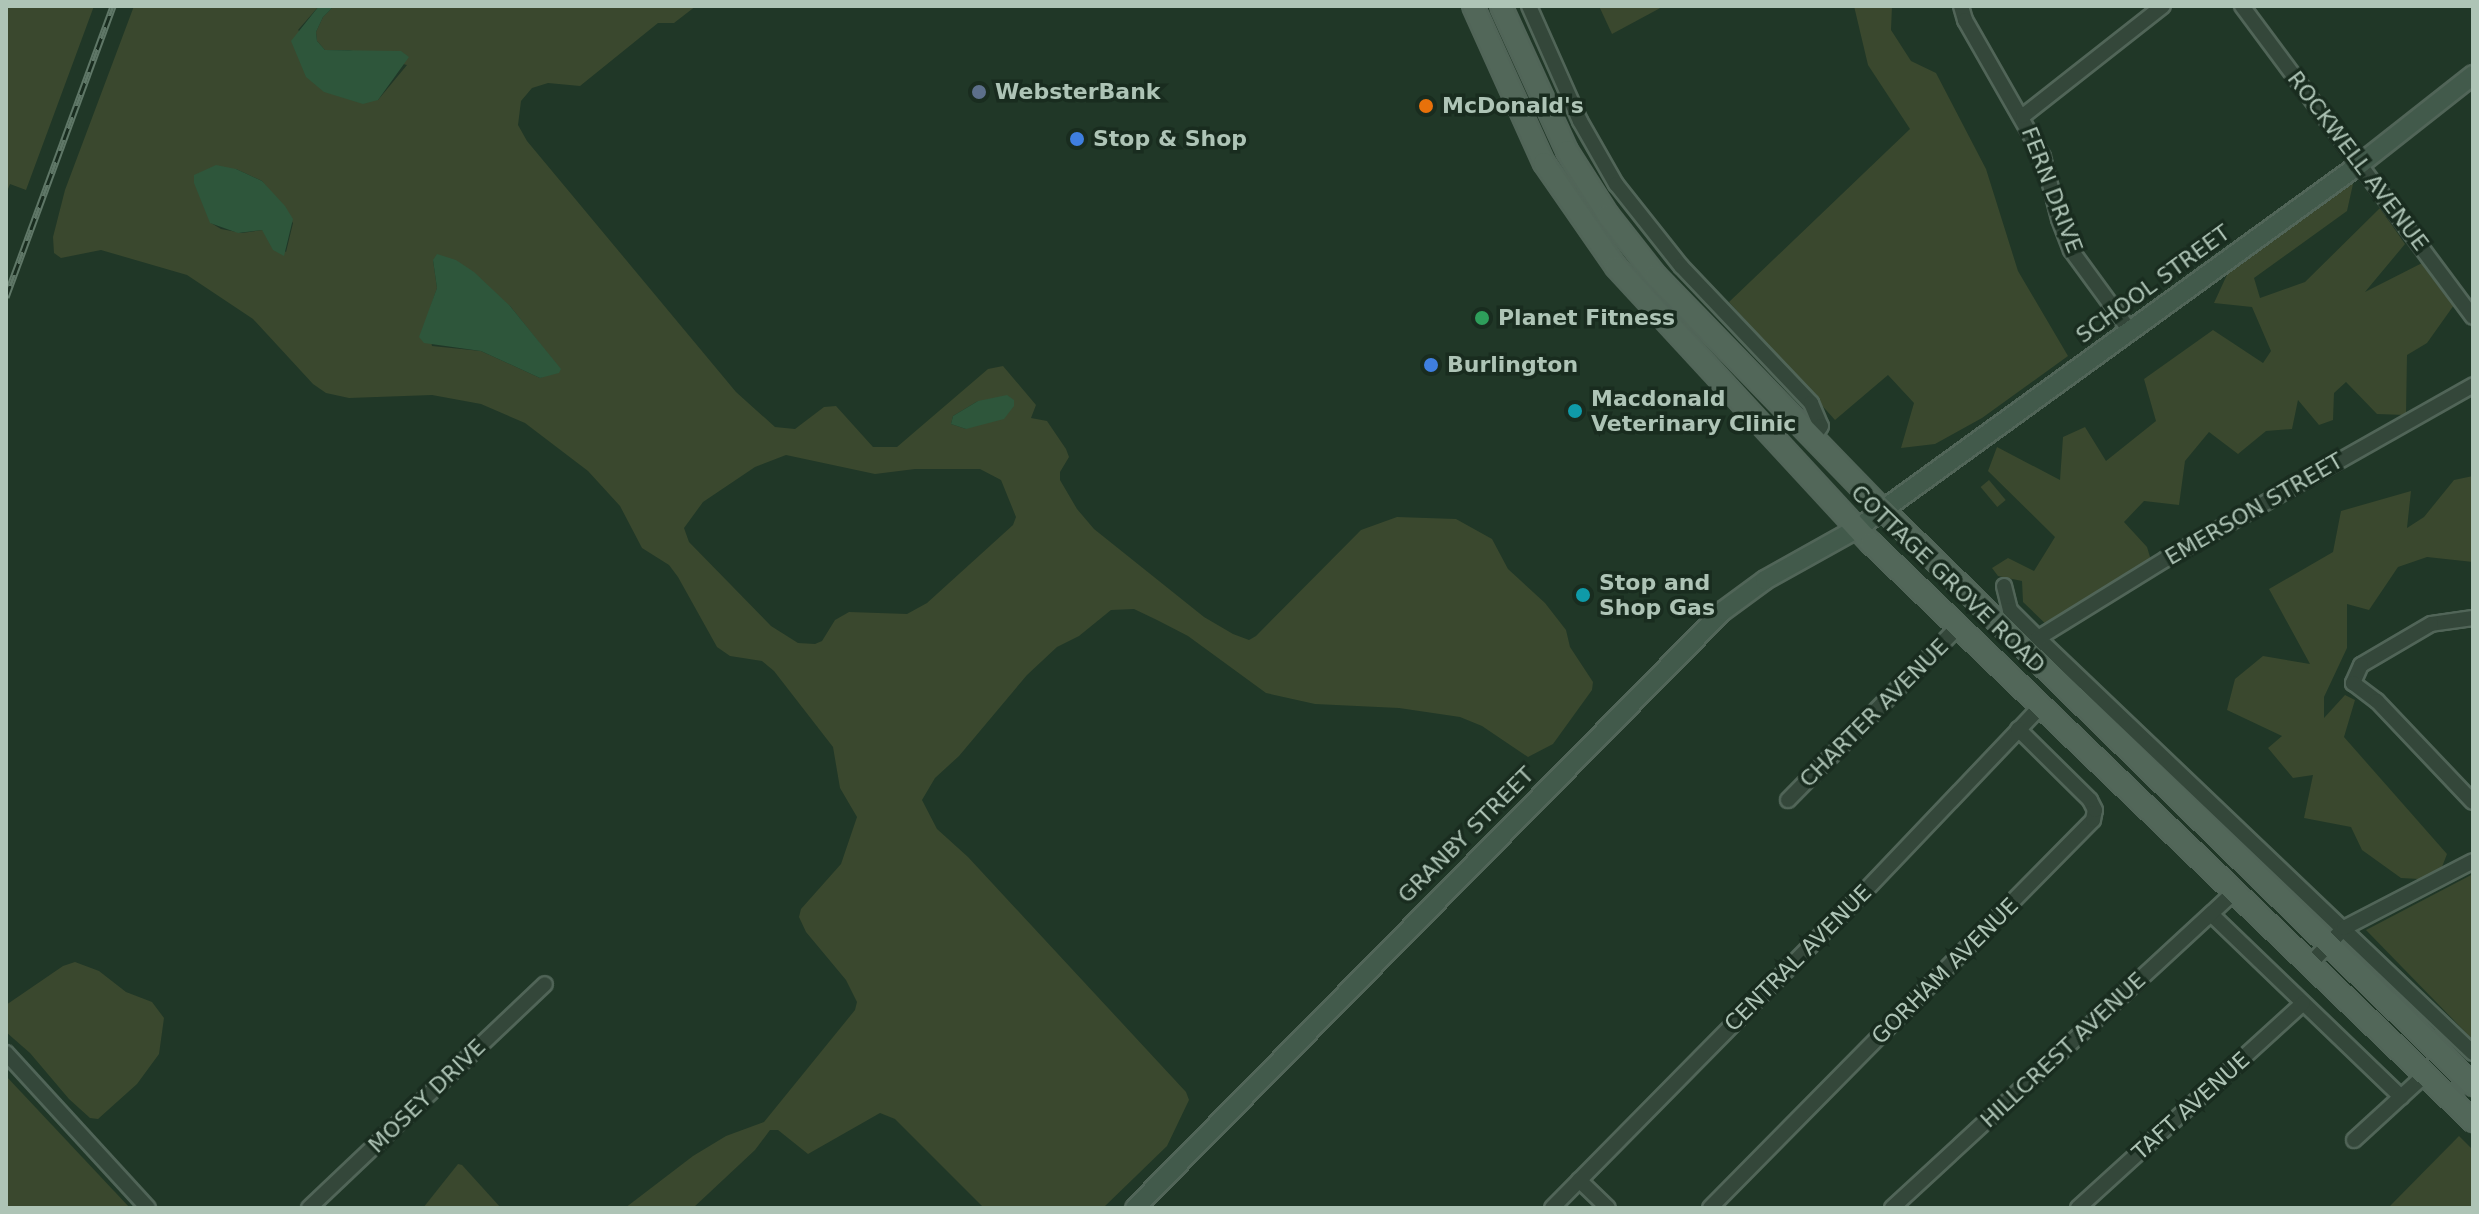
<!DOCTYPE html>
<html>
<head>
<meta charset="utf-8">
<style>
	body { margin:0 }
	#map { position:relative; width:2479px; height:1214px; overflow:hidden; background:#203727; font-family:"DejaVu Sans",sans-serif }
	div>[style] { position:absolute }
	.green>* { inset:0; background:#3a482e; transform-origin:0 0 }
	.water>* { inset:0; background:#2e563b }
	.roads { filter:drop-shadow(2px 0 #516558) drop-shadow(-2px 0 #516558) drop-shadow(0 2px #516558) drop-shadow(0 -2px #516558) }
	.street>* { height:14px; margin:-7px; padding:0 7px; transform-origin:7px; border-radius:7px; background:#34473a }
	.secondary>* { height:18px; margin:-9px; padding:0 9px; transform-origin:9px; border-radius:9px; background:#425a4b }
	.primary>* { height:20px; margin:-10px; padding:0 10px; transform-origin:10px; border-radius:10px; background:#526759 }
	.rail>* { height:7px; margin-top:-3.5px; transform-origin:0; background:repeating-linear-gradient(90deg,#192c1f 0 12px,#5f7767 0 24px); box-sizing:border-box; border-block:2px solid #5f7767 }
	.dots>* { width:22px; height:22px; translate:-50% -50%; box-sizing:border-box; border:4px solid #192c1f; border-radius:50% }
	span { translate:-50% -50%; white-space:nowrap; text-align:center; line-height:1.15; -webkit-text-stroke:7px #192c1f; paint-order:stroke }
	.poi-label { font-size:22px; color:#aec4b6; font-weight:700 }
	.left { translate:0 -50%; text-align:left }
	.street-label { font-size:22px; color:#aec4b6 }
	.frame { position:absolute; inset:0; border:8px solid #aec4b6; pointer-events:none }
</style>
</head>
<body>
<div id="map">
	<div class="green">
		<div style="clip-path:polygon(6px 6px,94px 6px,26px 190px,10px 184px,6px 194px)"></div>
		<div style="clip-path:polygon(evenodd,134px 6px,319px 6px,298px 30px,378px 100px,407px 65px,349px 50px,325px 50px,317px 41px,316px 32px,323px 17px,334px 6px,696px 6px,674px 23px,658px 23px,580px 86px,548px 83px,532px 88px,521px 101px,518px 125px,527px 141px,736px 392px,775px 427px,795px 429px,824px 407px,836px 406px,873px 447px,897px 447px,988px 369px,1003px 366px,1036px 405px,1031px 418px,1047px 421px,1066px 449px,1069px 457px,1060px 472px,1060px 480px,1077px 509px,1094px 529px,1204px 617px,1233px 634px,1249px 640px,1256px 636px,1361px 530px,1397px 517px,1456px 519px,1492px 539px,1508px 569px,1545px 603px,1566px 630px,1570px 647px,1593px 682px,1592px 690px,1553px 744px,1528px 757px,1482px 726px,1460px 717px,1399px 708px,1315px 704px,1266px 693px,1188px 636px,1157px 620px,1134px 609px,1111px 610px,1079px 636px,1057px 647px,1027px 675px,959px 756px,935px 778px,922px 800px,937px 829px,968px 857px,1186px 1092px,1189px 1100px,1167px 1146px,1103px 1208px,984px 1208px,895px 1119px,880px 1113px,808px 1154px,778px 1130px,770px 1130px,755px 1150px,693px 1208px,625px 1208px,693px 1156px,726px 1136px,764px 1122px,855px 1010px,857px 1002px,846px 980px,806px 932px,799px 917px,801px 909px,841px 864px,857px 817px,840px 788px,833px 747px,774px 671px,762px 661px,730px 656px,717px 647px,678px 577px,669px 565px,642px 548px,620px 506px,588px 471px,525px 423px,481px 404px,432px 395px,349px 398px,326px 393px,313px 384px,253px 319px,187px 275px,101px 250px,61px 258px,54px 253px,53px 237px,65px 190px,134px 6px,236px 169px,262px 181px,293px 223px,286px 252px,262px 230px,242px 233px,221px 229px,211px 223px,204px 200px,236px 169px,134px 6px,433px 260px,510px 306px,560px 369px,540px 378px,481px 351px,432px 346px,427px 318px,437px 288px,433px 260px,134px 6px,978px 401px,966px 429px,951px 424px,953px 416px,978px 401px,134px 6px,786px 455px,875px 474px,915px 469px,980px 469px,1001px 480px,1016px 517px,1013px 525px,927px 603px,907px 614px,849px 612px,835px 620px,822px 641px,815px 644px,798px 643px,771px 626px,689px 542px,684px 528px,703px 502px,755px 467px,786px 455px)"></div>
		<div style="clip-path:polygon(1599px 6px,1664px 6px,1612px 34px)"></div>
		<div style="clip-path:polygon(1854px 6px,1892px 6px,1891px 30px,1911px 61px,1936px 73px,1986px 169px,2018px 271px,2068px 356px,1982px 418px,1935px 444px,1901px 448px,1914px 403px,1888px 375px,1835px 420px,1729px 302px,1910px 129px,1868px 65px)"></div>
		<div style="clip-path:polygon(2355px 175px,2347px 211px,2254px 278px,2260px 298px,2305px 282px,2380px 208px,2405px 244px,2365px 292px,2430px 259px,2459px 298px,2427px 343px,2407px 355px,2406px 415px,2377px 414px,2346px 382px,2334px 393px,2333px 420px,2319px 425px,2298px 400px,2292px 429px,2266px 431px,2238px 454px,2209px 432px,2185px 461px,2179px 505px,2144px 501px,2124px 522px,2147px 547px,2153px 567px,2052px 630px,2023px 602px,2022px 581px,1998px 576px,1992px 568px,2008px 558px,2034px 571px,2055px 537px,1988px 471px,1997px 447px,2060px 480px,2063px 437px,2085px 427px,2106px 461px,2156px 421px,2144px 379px,2213px 330px,2263px 363px,2271px 351px,2252px 307px,2214px 303px,2237px 253px)"></div>
		<div style="clip-path:polygon(2473px 476px,2473px 562px,2427px 557px,2398px 567px,2369px 610px,2347px 604px,2347px 648px,2324px 697px,2324px 718px,2345px 695px,2355px 700px,2344px 737px,2447px 854px,2437px 880px,2401px 878px,2362px 850px,2351px 827px,2304px 818px,2313px 775px,2293px 778px,2268px 748px,2282px 736px,2227px 710px,2235px 679px,2263px 656px,2310px 664px,2269px 589px,2333px 552px,2341px 511px,2411px 491px,2407px 528px,2424px 517px,2454px 480px)"></div>
		<div style="left:1989px;top:480px;width:26px;height:11px;rotate:50deg"></div>
		<div style="clip-path:polygon(2473px 874px,2473px 1040px,2366px 930px)"></div>
		<div style="clip-path:polygon(75px 962px,99px 971px,126px 992px,152px 1002px,164px 1018px,159px 1054px,137px 1084px,98px 1119px,90px 1118px,69px 1099px,30px 1053px,6px 1032px,6px 1005px,63px 966px)"></div>
		<div style="clip-path:polygon(6px 1076px,130px 1208px,6px 1208px)"></div>
		<div style="clip-path:polygon(2459px 1136px,2473px 1150px,2473px 1208px,2388px 1208px)"></div>
		<div style="clip-path:polygon(458px 1164px,462px 1165px,501px 1208px,423px 1208px)"></div>
	</div>
	<div class="water">
		<div style="clip-path:polygon(319px 6px,334px 6px,323px 17px,316px 32px,317px 41px,325px 50px,401px 51px,409px 57px,378px 100px,363px 104px,324px 92px,306px 77px,291px 41px)"></div>
		<div style="clip-path:polygon(216px 165px,236px 169px,262px 181px,285px 206px,293px 219px,284px 256px,273px 250px,262px 230px,238px 233px,210px 223px,194px 183px,194px 175px)"></div>
		<div style="clip-path:polygon(437px 254px,456px 260px,474px 272px,510px 306px,561px 369px,559px 373px,540px 378px,481px 351px,424px 343px,419px 337px,437px 288px,433px 260px)"></div>
		<div style="clip-path:polygon(1007px 395px,1014px 400px,1014px 406px,1004px 419px,966px 429px,951px 424px,953px 416px,978px 401px)"></div>
	</div>
	<div class="roads">
		<div class="street">
			<div style="left:1529px;top:6px;width:126px;rotate:66.1deg"></div>
			<div style="left:1580px;top:121px;width:73px;rotate:60.3deg"></div>
			<div style="left:1616px;top:184px;width:105px;rotate:51.6deg"></div>
			<div style="left:1681px;top:266px;width:189px;rotate:46.5deg"></div>
			<div style="left:1811px;top:403px;width:25px;rotate:67deg"></div>
			<div style="left:1821px;top:426px;width:14px;rotate:124deg"></div>
			<div style="left:1961px;top:6px;width:15px;rotate:74deg"></div>
			<div style="left:1965px;top:20px;width:158px;rotate:60.3deg"></div>
			<div style="left:2043px;top:157px;width:64px;rotate:75.5deg"></div>
			<div style="left:2059px;top:219px;width:33px;rotate:69deg"></div>
			<div style="left:2071px;top:250px;width:100px;rotate:53.9deg"></div>
			<div style="left:2242px;top:6px;width:387px;rotate:53.4deg"></div>
			<div style="left:2023px;top:116px;width:178px;rotate:-38.2deg"></div>
			<div style="left:2004px;top:586px;width:25px;rotate:76deg"></div>
			<div style="left:2010px;top:610px;width:40px;rotate:45deg"></div>
			<div style="left:2038px;top:638px;width:601px;rotate:43.65deg"></div>
			<div style="left:2473px;top:618px;width:42px;rotate:171.9deg"></div>
			<div style="left:2431px;top:624px;width:81px;rotate:149.6deg"></div>
			<div style="left:2361px;top:665px;width:20px;rotate:114deg"></div>
			<div style="left:2353px;top:683px;width:30px;rotate:37deg"></div>
			<div style="left:2377px;top:701px;width:139px;rotate:46.5deg"></div>
			<div style="left:2038px;top:638px;width:150px;rotate:-31.7deg"></div>
			<div style="left:2166px;top:559px;width:353px;rotate:-29.5deg"></div>
			<div style="left:1788px;top:800px;width:244px;rotate:-45.5deg"></div>
			<div style="left:2211px;top:914px;width:264px;rotate:43.9deg"></div>
			<div style="left:2310px;top:964px;width:50px;rotate:-46.6deg"></div>
			<div style="left:2344px;top:928px;width:145px;rotate:-27.4deg"></div>
			<div style="left:6px;top:1053px;width:210px;rotate:47.5deg"></div>
			<div style="left:2354px;top:1140px;width:96px;rotate:-42.5deg"></div>
			<div style="left:1579px;top:1180px;width:40px;rotate:44deg"></div>
			<div style="left:309px;top:1208px;width:325px;rotate:-43.5deg"></div>
			<div style="left:1552px;top:1208px;width:445px;rotate:-45.4deg"></div>
			<div style="left:1865px;top:891px;width:257px;rotate:-46.4deg"></div>
			<div style="left:1710px;top:1208px;width:545px;rotate:-45.37deg"></div>
			<div style="left:2093px;top:820px;width:10px;rotate:-79deg"></div>
			<div style="left:2095px;top:810px;width:11px;rotate:-117deg"></div>
			<div style="left:2090px;top:800px;width:101px;rotate:-135.4deg"></div>
			<div style="left:1892px;top:1208px;width:466px;rotate:-42.7deg"></div>
			<div style="left:2078px;top:1208px;width:304px;rotate:-42.3deg"></div>
		</div>
		<div class="secondary">
			<div style="left:1135px;top:1208px;width:838px;rotate:-45.44deg"></div>
			<div style="left:1723px;top:611px;width:52px;rotate:-36.4deg"></div>
			<div style="left:1765px;top:580px;width:107px;rotate:-29.2deg"></div>
			<div style="left:1858px;top:528px;width:620px;rotate:-35.95deg"></div>
			<div style="left:2360px;top:164px;width:144px;rotate:-38.2deg"></div>
		</div>
		<div class="primary">
			<div style="left:1473px;top:6px;width:172px;rotate:65.7deg"></div>
			<div style="left:1544px;top:163px;width:126px;rotate:55.3deg"></div>
			<div style="left:1616px;top:267px;width:376px;rotate:47.3deg"></div>
			<div style="left:1871px;top:543px;width:835px;rotate:43.83deg"></div>
			<div style="left:1501px;top:6px;width:159px;rotate:65.5deg"></div>
			<div style="left:1567px;top:151px;width:76px;rotate:57.4deg"></div>
			<div style="left:1608px;top:215px;width:78px;rotate:51.8deg"></div>
			<div style="left:1656px;top:276px;width:326px;rotate:45.9deg"></div>
			<div style="left:1883px;top:510px;width:824px;rotate:44.26deg"></div>
		</div>
	</div>
	<div class="rail">
		<div style="left:6px;top:297px;width:310px;rotate:-69.8deg"></div>
	</div>
	<div class="dots">
		<div style="left:979px;top:92px;background:#5c6f8a"></div>
		<div style="left:1426px;top:106px;background:#e8710a"></div>
		<div style="left:1077px;top:139px;background:#3f7fe0"></div>
		<div style="left:1482px;top:318px;background:#2e9e5b"></div>
		<div style="left:1431px;top:365px;background:#3f7fe0"></div>
		<div style="left:1575px;top:411px;background:#0f9aa8"></div>
		<div style="left:1583px;top:595px;background:#0f9aa8"></div>
	</div>
	<div class="poi-label">
		<span class="left" style="left:995px;top:92px">WebsterBank</span>
		<span class="left" style="left:1442px;top:106px">McDonald's</span>
		<span class="left" style="left:1093px;top:139px">Stop &amp; Shop</span>
		<span class="left" style="left:1498px;top:318px">Planet Fitness</span>
		<span class="left" style="left:1447px;top:365px">Burlington</span>
		<span class="left" style="left:1591px;top:411px">Macdonald<br>Veterinary Clinic</span>
		<span class="left" style="left:1599px;top:595px">Stop and<br>Shop Gas</span>
	</div>
	<div class="street-label">
		<span style="left:2358px;top:161px;rotate:53deg">ROCKWELL AVENUE</span>
		<span style="left:2052px;top:190px;rotate:69deg">FERN DRIVE</span>
		<span style="left:2153px;top:284px;rotate:-36deg">SCHOOL STREET</span>
		<span style="left:2254px;top:509px;rotate:-30deg">EMERSON STREET</span>
		<span style="left:1948px;top:579px;rotate:44deg">COTTAGE GROVE ROAD</span>
		<span style="left:1874px;top:713px;rotate:-45deg">CHARTER AVENUE</span>
		<span style="left:1466px;top:835px;rotate:-45deg">GRANBY STREET</span>
		<span style="left:1798px;top:958px;rotate:-45deg">CENTRAL AVENUE</span>
		<span style="left:1945px;top:971px;rotate:-45deg">GORHAM AVENUE</span>
		<span style="left:2063px;top:1050px;rotate:-43deg">HILLCREST AVENUE</span>
		<span style="left:427px;top:1096px;rotate:-44deg">MOSEY DRIVE</span>
		<span style="left:2191px;top:1106px;rotate:-42deg">TAFT AVENUE</span>
	</div>
	<div class="frame"></div>
</div>
</body>
</html>
